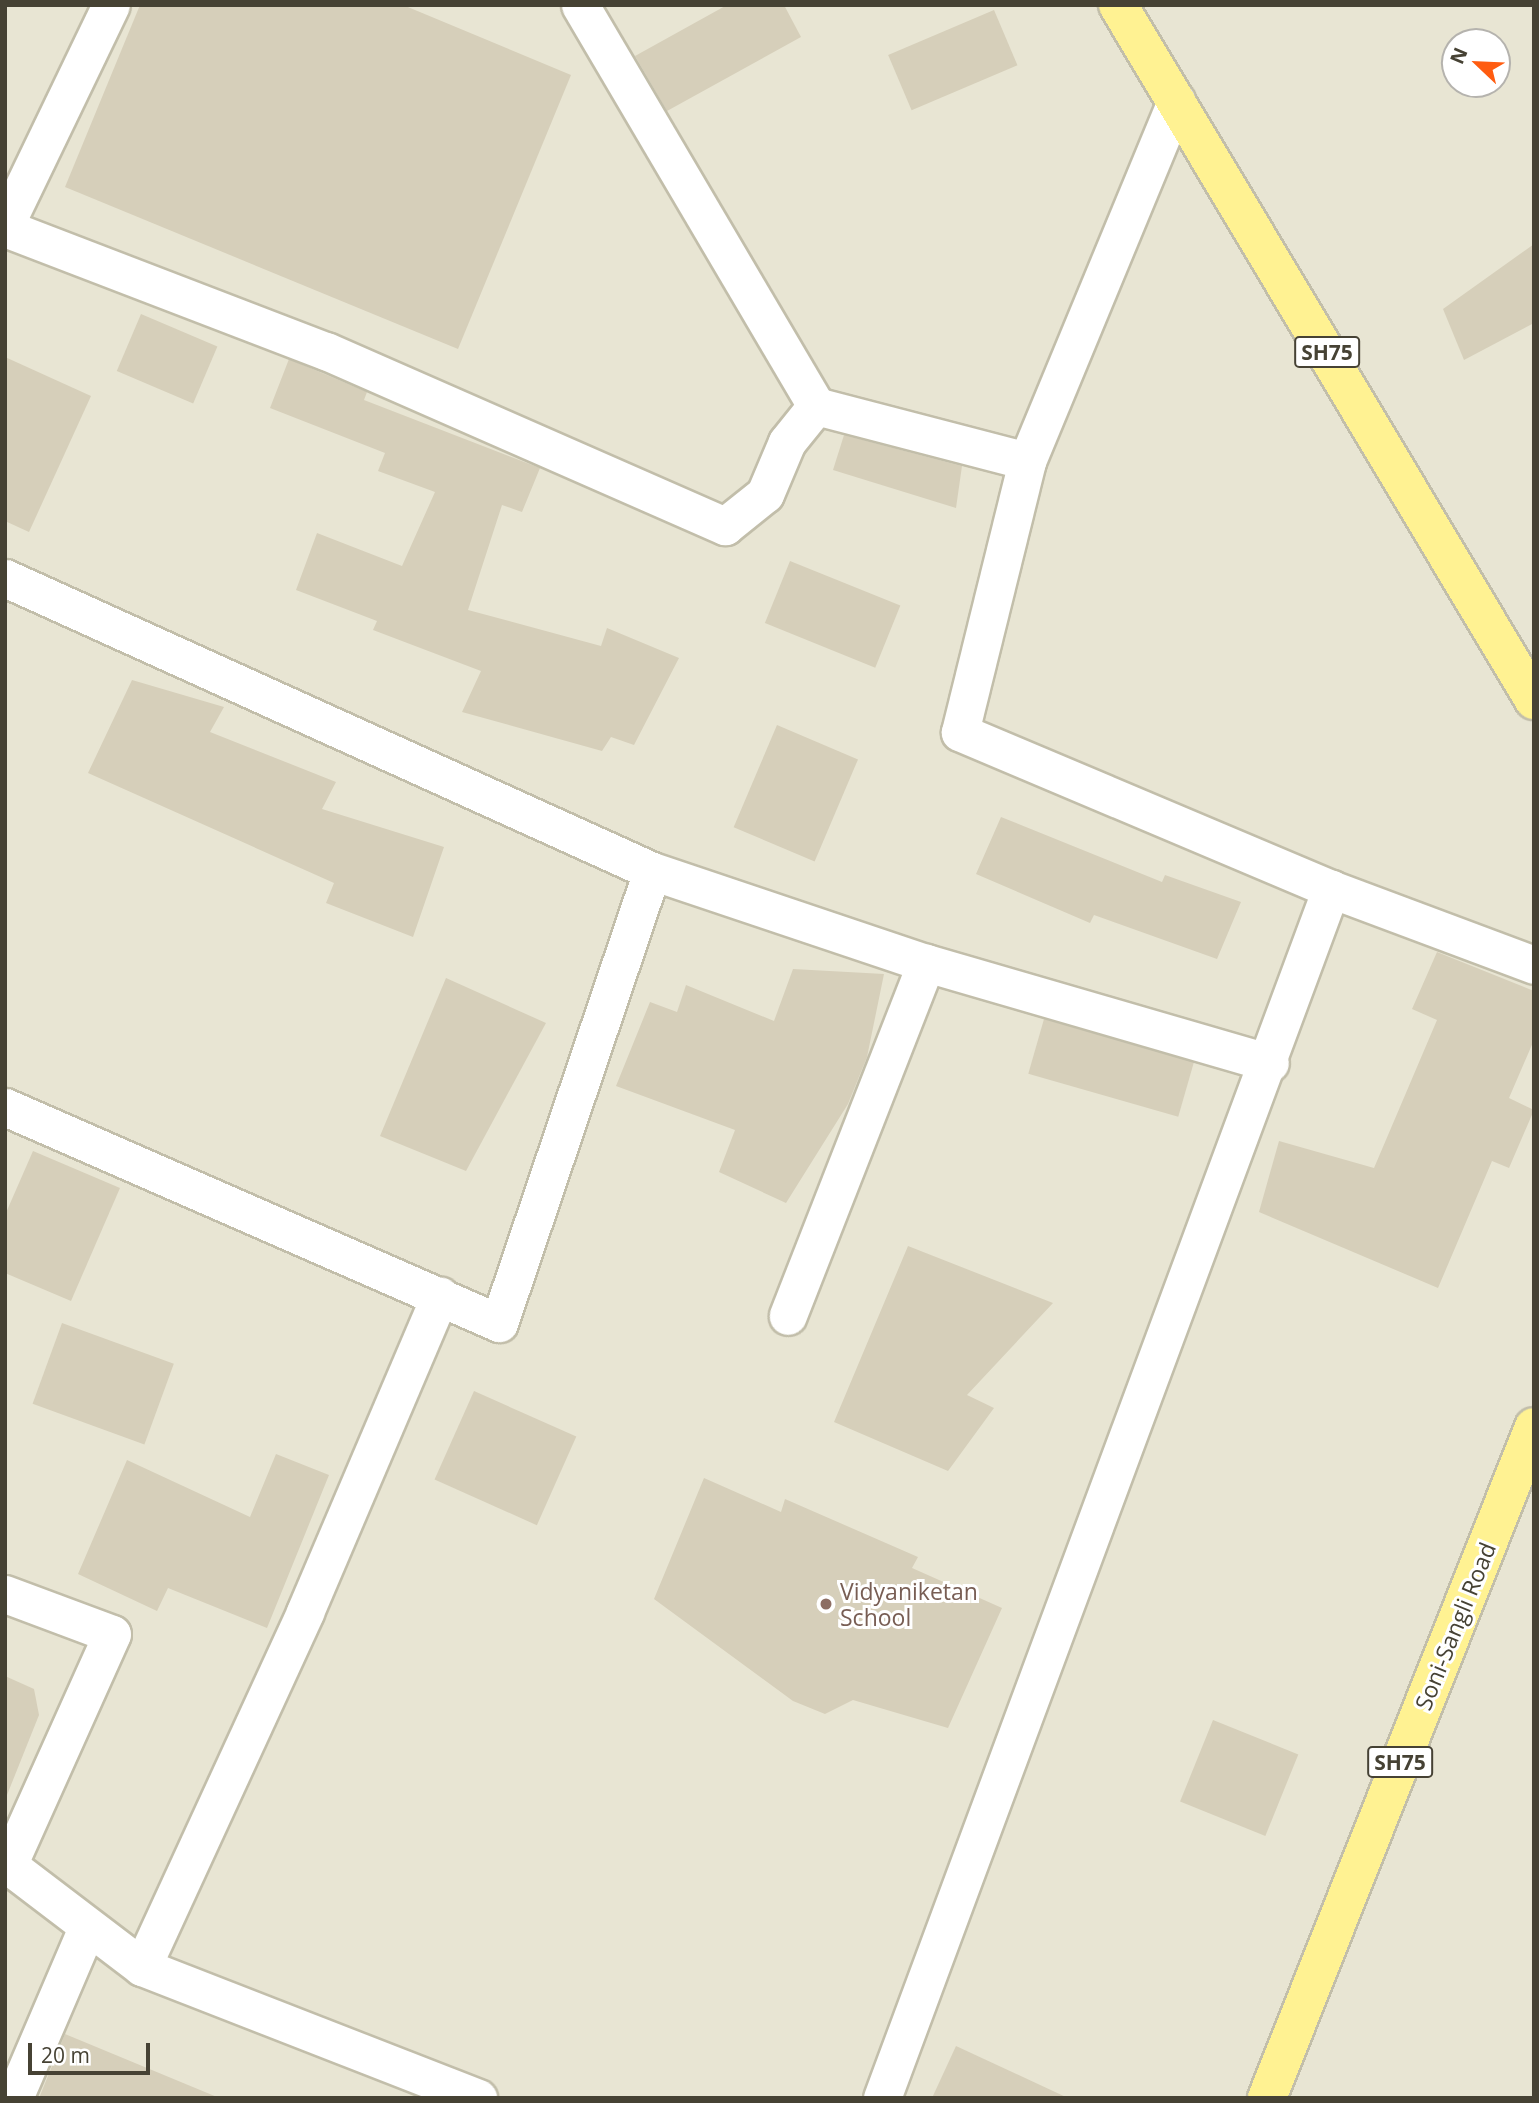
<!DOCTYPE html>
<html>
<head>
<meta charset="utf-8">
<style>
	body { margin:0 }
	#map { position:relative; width:1539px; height:2103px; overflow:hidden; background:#f3f1e5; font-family:"Open Sans",sans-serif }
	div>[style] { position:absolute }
	.residential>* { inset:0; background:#e8e5d3 }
	.building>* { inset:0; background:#d6cfba; transform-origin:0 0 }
	.roads { filter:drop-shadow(2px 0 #c2beaa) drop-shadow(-2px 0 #c2beaa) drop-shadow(0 2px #c2beaa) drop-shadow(0 -2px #c2beaa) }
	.minor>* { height:37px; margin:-18.5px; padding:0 18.5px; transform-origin:18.5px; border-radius:18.5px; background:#fff }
	.primary>* { height:38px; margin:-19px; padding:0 19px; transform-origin:19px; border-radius:19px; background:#fff292 }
	.dots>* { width:19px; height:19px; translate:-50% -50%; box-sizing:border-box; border:4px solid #fff; border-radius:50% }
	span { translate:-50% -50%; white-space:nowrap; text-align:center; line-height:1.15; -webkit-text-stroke:6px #fff; paint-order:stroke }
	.shield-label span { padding:2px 5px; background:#fff; border:2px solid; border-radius:5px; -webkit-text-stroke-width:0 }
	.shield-label { font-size:21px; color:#464234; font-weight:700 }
	.education-label { font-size:23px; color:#785e54 }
	.left { translate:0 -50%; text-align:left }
	.street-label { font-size:23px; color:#464234 }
	.frame { position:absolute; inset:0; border:7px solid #464234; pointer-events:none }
	.north { position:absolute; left:1441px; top:28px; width:70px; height:70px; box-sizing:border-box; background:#fff; border:2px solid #b5b3ae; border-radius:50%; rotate:293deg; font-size:19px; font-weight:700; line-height:28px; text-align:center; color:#464234 }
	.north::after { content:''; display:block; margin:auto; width:24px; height:32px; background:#ff5c10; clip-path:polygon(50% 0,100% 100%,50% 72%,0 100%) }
	.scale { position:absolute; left:28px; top:2043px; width:122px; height:32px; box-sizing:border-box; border:4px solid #464234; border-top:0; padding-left:9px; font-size:21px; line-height:24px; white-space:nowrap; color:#464234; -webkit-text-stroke:5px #fff; paint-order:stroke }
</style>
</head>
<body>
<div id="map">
	<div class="residential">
		<div style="clip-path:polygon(evenodd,5px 5px,1534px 5px,1534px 2098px,5px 2098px,5px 5px,1455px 42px,1497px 42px,1497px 84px,1455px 84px,1455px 42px)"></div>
	</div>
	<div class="building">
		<div style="clip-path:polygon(140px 5px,403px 5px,571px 75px,458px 349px,65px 187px)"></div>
		<div style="clip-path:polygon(727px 5px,784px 5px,801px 37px,667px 111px,635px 56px)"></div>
		<div style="left:994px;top:10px;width:60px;height:115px;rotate:67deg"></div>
		<div style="clip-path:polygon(1534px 244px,1534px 323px,1464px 360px,1443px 309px)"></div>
		<div style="left:141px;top:314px;width:83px;height:62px;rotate:23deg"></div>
		<div style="clip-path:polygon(5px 357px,91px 396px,29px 532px,5px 521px)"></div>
		<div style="clip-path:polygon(289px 359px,367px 392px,364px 400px,540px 468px,522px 512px,502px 505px,468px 610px,601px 646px,607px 628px,679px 658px,634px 745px,611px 737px,602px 751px,462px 712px,481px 671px,373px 630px,377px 621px,296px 590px,317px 533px,402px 566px,435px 492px,378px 471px,385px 453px,270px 408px)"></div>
		<div style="clip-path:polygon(844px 435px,962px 466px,956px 508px,833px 470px)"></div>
		<div style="left:790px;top:561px;width:119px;height:67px;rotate:22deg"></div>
		<div style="clip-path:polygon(132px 680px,224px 707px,210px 732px,336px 782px,322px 809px,444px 847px,413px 937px,326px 903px,334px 883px,88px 773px)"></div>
		<div style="left:777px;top:725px;width:88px;height:111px;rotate:23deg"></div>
		<div style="clip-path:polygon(1001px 817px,1162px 882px,1165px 875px,1241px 902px,1217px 959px,1094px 915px,1090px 923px,976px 874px)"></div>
		<div style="clip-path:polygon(1437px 952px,1534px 991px,1534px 1040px,1509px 1098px,1534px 1110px,1509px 1168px,1492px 1161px,1438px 1288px,1259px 1212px,1279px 1141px,1374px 1168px,1437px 1020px,1412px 1009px)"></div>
		<div style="clip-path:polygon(793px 969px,884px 974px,867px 1057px,848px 1104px,786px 1203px,719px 1172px,735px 1130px,616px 1086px,650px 1002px,677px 1012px,686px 985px,774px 1021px)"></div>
		<div style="clip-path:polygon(446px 978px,546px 1023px,466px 1171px,380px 1136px)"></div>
		<div style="left:1044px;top:1019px;width:156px;height:57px;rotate:16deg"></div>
		<div style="clip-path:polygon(33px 1151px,120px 1188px,71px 1301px,5px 1273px,5px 1215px)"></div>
		<div style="clip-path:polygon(908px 1246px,1053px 1303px,967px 1395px,994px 1408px,948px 1471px,834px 1422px)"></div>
		<div style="left:62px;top:1323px;width:119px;height:86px;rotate:20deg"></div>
		<div style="left:474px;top:1391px;width:112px;height:97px;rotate:24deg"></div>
		<div style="clip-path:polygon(276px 1454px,329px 1475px,267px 1628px,168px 1588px,157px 1611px,78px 1574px,127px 1460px,250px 1517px)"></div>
		<div style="clip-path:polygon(704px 1478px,781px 1512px,785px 1499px,918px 1557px,912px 1568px,1002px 1608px,948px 1728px,853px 1700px,825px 1714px,793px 1701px,654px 1599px)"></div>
		<div style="clip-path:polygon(5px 1676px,34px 1689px,39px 1715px,7px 1795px)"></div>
		<div style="left:1213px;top:1720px;width:92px;height:88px;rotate:22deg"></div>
		<div style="clip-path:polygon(65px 2034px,217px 2097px,217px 2098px,39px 2098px)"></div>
		<div style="clip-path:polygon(956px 2046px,1068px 2098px,932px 2098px)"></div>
	</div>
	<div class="roads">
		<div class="minor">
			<div style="left:580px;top:5px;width:465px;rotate:59.5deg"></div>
			<div style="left:816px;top:406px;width:218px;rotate:14.6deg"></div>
			<div style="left:1027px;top:461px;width:390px;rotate:-67.5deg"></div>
			<div style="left:5px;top:225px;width:244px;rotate:-64.3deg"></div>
			<div style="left:5px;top:228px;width:344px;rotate:21deg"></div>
			<div style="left:326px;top:351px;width:436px;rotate:23.7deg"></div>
			<div style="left:725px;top:526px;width:51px;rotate:-38.7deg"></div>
			<div style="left:765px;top:494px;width:56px;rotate:-67.1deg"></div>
			<div style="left:787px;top:442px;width:46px;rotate:-51.1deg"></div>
			<div style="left:5px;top:578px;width:710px;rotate:24.36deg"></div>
			<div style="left:1331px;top:889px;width:217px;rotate:20.5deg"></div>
			<div style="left:926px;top:963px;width:358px;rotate:16.2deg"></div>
			<div style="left:5px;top:1107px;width:539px;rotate:23.62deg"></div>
			<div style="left:499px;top:1323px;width:477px;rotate:-71.3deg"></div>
			<div style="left:652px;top:871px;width:289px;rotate:18.6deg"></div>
			<div style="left:926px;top:963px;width:379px;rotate:111.4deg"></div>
			<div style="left:5px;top:1594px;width:114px;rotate:20.5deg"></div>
			<div style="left:112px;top:1634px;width:253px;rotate:114.2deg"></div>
			<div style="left:8px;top:1865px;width:168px;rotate:37.3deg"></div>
			<div style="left:142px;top:1967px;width:361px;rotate:21.3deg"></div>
			<div style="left:142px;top:1967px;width:391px;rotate:-65.3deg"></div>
			<div style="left:305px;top:1612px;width:344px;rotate:-66.9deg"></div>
			<div style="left:14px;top:2098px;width:183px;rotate:-66.8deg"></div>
			<div style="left:882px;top:2098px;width:1290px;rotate:-69.63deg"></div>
			<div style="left:1331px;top:889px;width:403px;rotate:-157.1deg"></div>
			<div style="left:960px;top:732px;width:279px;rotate:-76.1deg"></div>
		</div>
		<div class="primary">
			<div style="left:1118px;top:5px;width:810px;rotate:59.1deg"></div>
			<div style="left:1267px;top:2098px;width:722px;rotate:-68.3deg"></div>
		</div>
	</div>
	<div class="dots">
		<div style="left:826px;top:1604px;background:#8d6e63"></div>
	</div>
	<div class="shield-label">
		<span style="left:1327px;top:352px">SH75</span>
		<span style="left:1400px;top:1762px">SH75</span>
	</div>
	<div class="education-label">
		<span class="left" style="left:840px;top:1604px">Vidyaniketan<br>School</span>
	</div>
	<div class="street-label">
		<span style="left:1455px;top:1626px;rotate:-68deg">Soni-Sangli Road</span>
	</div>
	<div class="frame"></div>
	<div class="north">N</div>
	<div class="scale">20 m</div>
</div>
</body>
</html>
